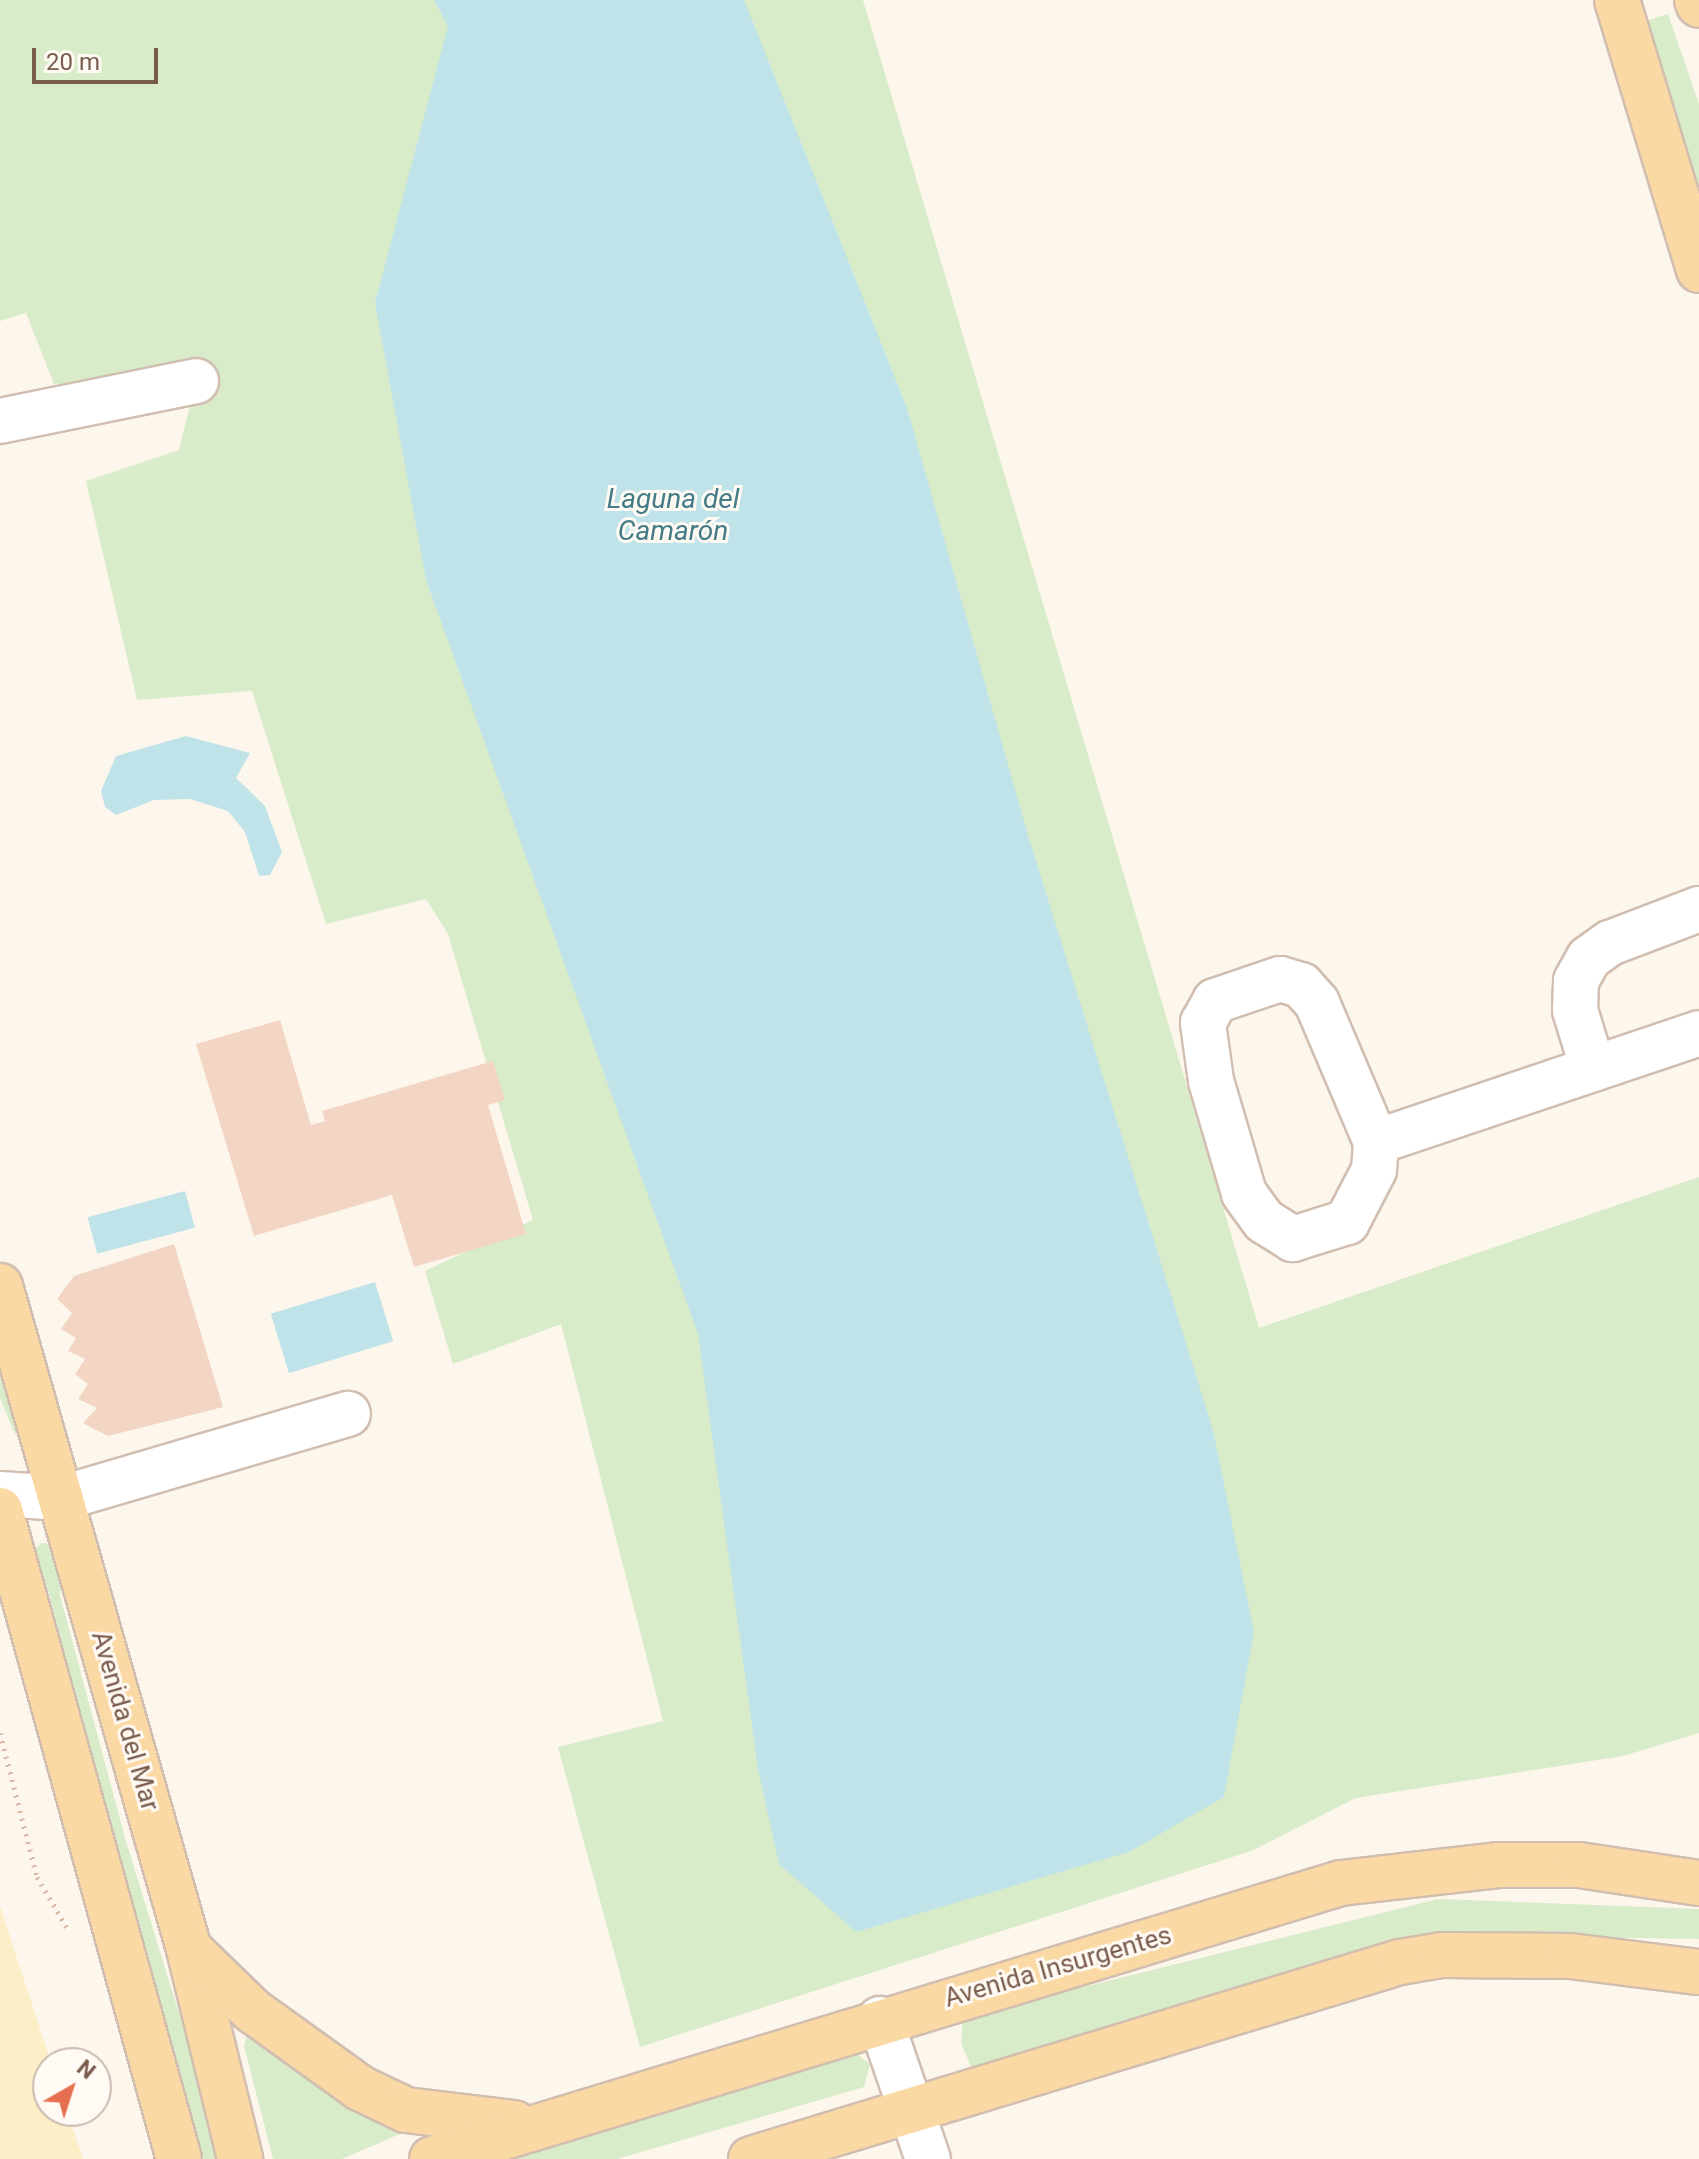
<!DOCTYPE html>
<html>
<head>
<meta charset="utf-8">
<style>
	body { margin:0 }
	#map { position:relative; width:1699px; height:2159px; overflow:hidden; background:#fdf6ec; font-family:Roboto,sans-serif }
	div>[style] { position:absolute }
	.green>* { inset:0; background:#d8ecc9 }
	.sand>* { inset:0; background:#fcefc7 }
	.water>* { inset:0; background:#bfe3e8; transform-origin:0 0 }
	.building>* { inset:0; background:#f3d5c3 }
	.path>* { height:5px; margin-top:-2.5px; transform-origin:0; background:repeating-linear-gradient(90deg,#d9b8a5 0 2px,transparent 0 8px) }
	.roads { filter:drop-shadow(2px 0 #d1beb0) drop-shadow(-2px 0 #d1beb0) drop-shadow(0 2px #d1beb0) drop-shadow(0 -2px #d1beb0) }
	.minor>* { height:44px; margin:-22px; padding:0 22px; transform-origin:22px; border-radius:22px; background:#fff }
	.major>* { height:44px; margin:-22px; padding:0 22px; transform-origin:22px; border-radius:22px; background:#fbd9a5 }
	span { translate:-50% -50%; white-space:nowrap; text-align:center; line-height:1.15; -webkit-text-stroke:6px #fffaf3; paint-order:stroke }
	.street-label { font-size:26px; color:#7a5c4d }
	.water-label { font-size:28px; color:#437c86; font-style:italic }
	.north { position:absolute; left:32px; top:2047px; width:80px; height:80px; box-sizing:border-box; background:#fffaf3; border:2px solid #cabbb1; border-radius:50%; rotate:39deg; font-size:22px; font-weight:700; line-height:32px; text-align:center; color:#7a5c4d }
	.north::after { content:''; display:block; margin:auto; width:28px; height:36px; background:#e76f51; clip-path:polygon(50% 0,100% 100%,50% 72%,0 100%) }
	.scale { position:absolute; left:32px; top:48px; width:126px; height:36px; box-sizing:border-box; border:4px solid #7a5c4d; border-top:0; padding-left:10px; font-size:24px; line-height:28px; white-space:nowrap; color:#7a5c4d; -webkit-text-stroke:6px #fffaf3; paint-order:stroke }
</style>
</head>
<body>
<div id="map">
	<div class="green">
		<div style="clip-path:polygon(0 0,863px 0,1259px 1328px,1699px 1177px,1699px 1733px,1623px 1756px,1356px 1798px,1251px 1851px,640px 2047px,558px 1747px,663px 1721px,561px 1324px,453px 1364px,425px 1271px,533px 1220px,448px 934px,426px 899px,326px 924px,252px 691px,137px 700px,86px 481px,179px 450px,196px 381px,54px 384px,26px 313px,0 321px)"></div>
		<div style="clip-path:polygon(1668px 14px,1699px 104px,1699px 187px,1643px 22px)"></div>
		<div style="clip-path:polygon(0 1366px,22px 1427px,15px 1434px,0 1398px)"></div>
		<div style="clip-path:polygon(41px 1543px,54px 1544px,62px 1569px,60px 1595px,125px 1838px,224px 2159px,204px 2159px,134px 1924px,48px 1590px,37px 1578px,34px 1551px)"></div>
		<div style="clip-path:polygon(1438px 1899px,1699px 1909px,1699px 1939px,1454px 1935px,972px 2069px,961px 2043px,963px 2017px)"></div>
		<div style="clip-path:polygon(248px 2031px,398px 2116px,400px 2134px,342px 2159px,273px 2159px,244px 2046px)"></div>
		<div style="clip-path:polygon(849px 2048px,870px 2064px,864px 2087px,617px 2159px,494px 2159px)"></div>
	</div>
	<div class="sand">
		<div style="clip-path:polygon(0 1906px,51px 2063px,48px 2111px,67px 2111px,83px 2159px,0 2159px)"></div>
	</div>
	<div class="water">
		<div style="clip-path:polygon(434px 0,744px 0,907px 408px,1028px 835px,1213px 1430px,1254px 1632px,1224px 1797px,1129px 1852px,856px 1932px,779px 1864px,758px 1769px,698px 1334px,426px 580px,375px 303px,448px 26px)"></div>
		<div style="clip-path:polygon(186px 736px,250px 753px,236px 778px,265px 806px,282px 852px,270px 875px,259px 876px,245px 832px,228px 811px,190px 799px,154px 800px,116px 815px,105px 807px,101px 791px,116px 756px)"></div>
		<div style="left:185px;top:1191px;width:38px;height:101px;rotate:75deg"></div>
		<div style="left:375px;top:1282px;width:62px;height:109px;rotate:73deg"></div>
	</div>
	<div class="building">
		<div style="clip-path:polygon(280px 1020px,311px 1125px,325px 1121px,322px 1111px,493px 1061px,505px 1100px,488px 1105px,526px 1234px,414px 1267px,392px 1195px,254px 1236px,196px 1044px)"></div>
		<div style="clip-path:polygon(174px 1244px,223px 1407px,108px 1436px,83px 1423px,97px 1408px,78px 1399px,88px 1384px,75px 1374px,85px 1359px,68px 1351px,76px 1338px,61px 1329px,72px 1313px,57px 1299px,74px 1276px)"></div>
	</div>
	<div class="path">
		<div style="left:0;top:1733px;width:149px;rotate:75.6deg"></div>
		<div style="left:37px;top:1877px;width:63px;rotate:59.3deg"></div>
	</div>
	<div class="roads">
		<div class="minor">
			<div style="left:0;top:421px;width:200px;rotate:-11.5deg"></div>
			<div style="left:1593px;top:1069px;width:62px;rotate:-107deg"></div>
			<div style="left:1575px;top:1010px;width:29px;rotate:-88deg"></div>
			<div style="left:1576px;top:981px;width:26px;rotate:-61deg"></div>
			<div style="left:1589px;top:958px;width:26px;rotate:-36deg"></div>
			<div style="left:1610px;top:943px;width:95px;rotate:-20.9deg"></div>
			<div style="left:1376px;top:1142px;width:28px;rotate:94deg"></div>
			<div style="left:1374px;top:1170px;width:59px;rotate:117.4deg"></div>
			<div style="left:1347px;top:1222px;width:57px;rotate:162.5deg"></div>
			<div style="left:1293px;top:1239px;width:34px;rotate:-148deg"></div>
			<div style="left:1264px;top:1221px;width:34px;rotate:-126deg"></div>
			<div style="left:1244px;top:1193px;width:117px;rotate:-106.4deg"></div>
			<div style="left:1211px;top:1081px;width:59px;rotate:-97.9deg"></div>
			<div style="left:1203px;top:1023px;width:25px;rotate:-61deg"></div>
			<div style="left:1215px;top:1001px;width:69px;rotate:-18.7deg"></div>
			<div style="left:1280px;top:979px;width:22px;rotate:16deg"></div>
			<div style="left:1301px;top:985px;width:24px;rotate:48deg"></div>
			<div style="left:1317px;top:1003px;width:151px;rotate:67deg"></div>
			<div style="left:1376px;top:1142px;width:341px;rotate:-18.6deg"></div>
			<div style="left:0;top:1494px;width:62px;rotate:3.7deg"></div>
			<div style="left:62px;top:1498px;width:298px;rotate:-16.4deg"></div>
			<div style="left:880px;top:2019px;width:148px;rotate:71.1deg"></div>
		</div>
		<div class="major">
			<div style="left:1617px;top:0;width:282px;rotate:73.1deg"></div>
			<div style="left:1697px;top:0;width:5px;rotate:68deg"></div>
			<div style="left:0;top:1286px;width:689px;rotate:74.09deg"></div>
			<div style="left:189px;top:1949px;width:216px;rotate:76.3deg"></div>
			<div style="left:0;top:1510px;width:673px;rotate:74.58deg"></div>
			<div style="left:189px;top:1949px;width:89px;rotate:44.1deg"></div>
			<div style="left:253px;top:2011px;width:132px;rotate:35.7deg"></div>
			<div style="left:360px;top:2088px;width:51px;rotate:25.6deg"></div>
			<div style="left:406px;top:2110px;width:109px;rotate:6.9deg"></div>
			<div style="left:432px;top:2159px;width:950px;rotate:-16.89deg"></div>
			<div style="left:1341px;top:1883px;width:158px;rotate:-6.5deg"></div>
			<div style="left:1498px;top:1865px;width:81px"></div>
			<div style="left:1579px;top:1865px;width:121px;rotate:8.5deg"></div>
			<div style="left:751px;top:2159px;width:678px;rotate:-16.89deg"></div>
			<div style="left:1400px;top:1962px;width:43px;rotate:-9.5deg"></div>
			<div style="left:1442px;top:1955px;width:128px;rotate:0.4deg"></div>
			<div style="left:1570px;top:1956px;width:130px;rotate:7.1deg"></div>
		</div>
	</div>
	<div class="street-label">
		<span style="left:125px;top:1721px;rotate:74deg">Avenida del Mar</span>
		<span style="left:1058px;top:1967px;rotate:-16deg">Avenida Insurgentes</span>
	</div>
	<div class="water-label">
		<span style="left:673px;top:515px">Laguna del<br>Camarón</span>
	</div>
	<div class="north">N</div>
	<div class="scale">20 m</div>
</div>
</body>
</html>
